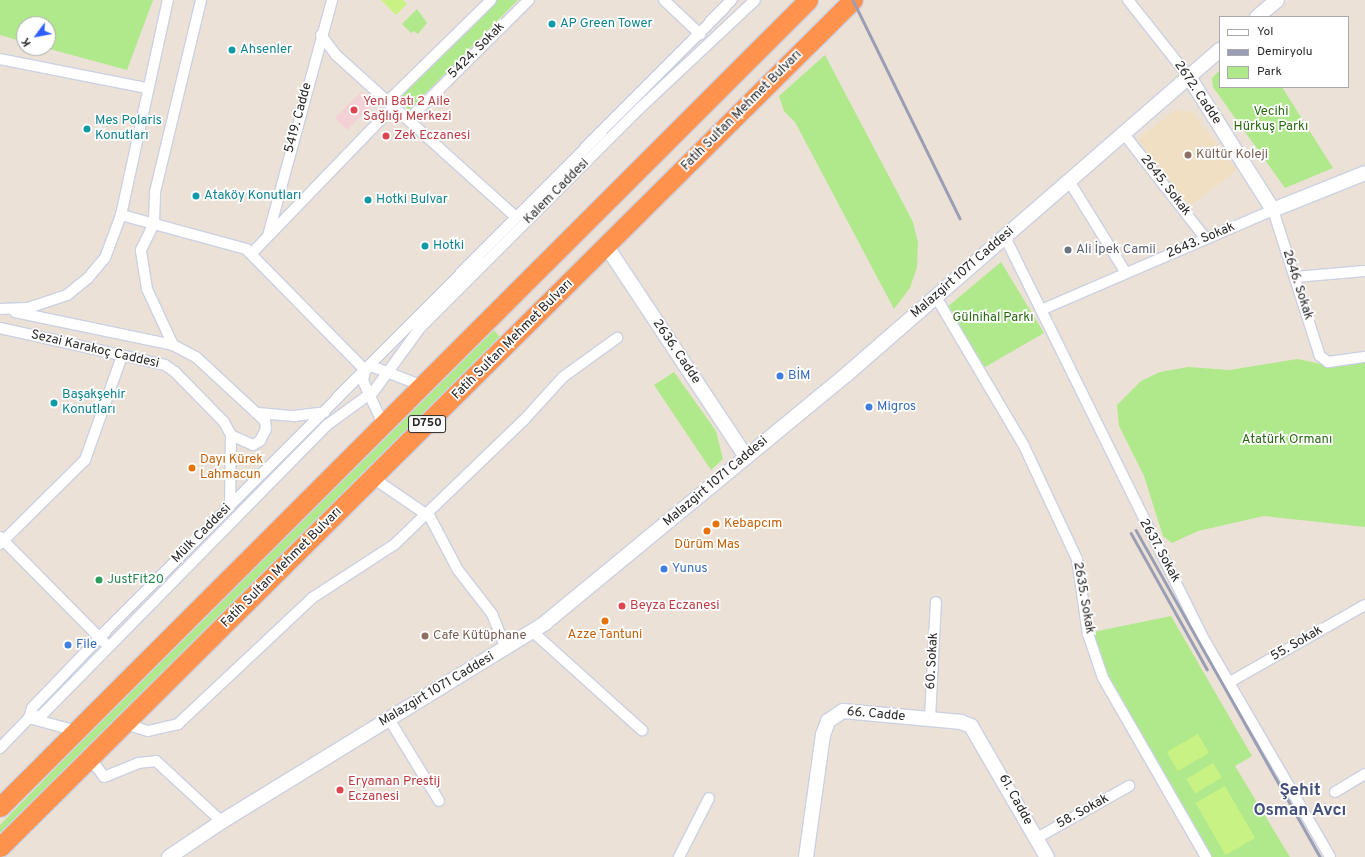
<!DOCTYPE html>
<html>
<head>
<meta charset="utf-8">
<style>
	body { margin:0 }
	#map { position:relative; width:1365px; height:857px; overflow:hidden; background:#ece1d6; font-family:Overpass,sans-serif }
	div>[style] { position:absolute }
	.education>* { inset:0; background:#f0dfc2 }
	.medical>* { inset:0; background:#f4d1d5; transform-origin:0 0 }
	.green>* { inset:0; background:#b0e98b }
	.pitch>* { inset:0; background:#c9f285; transform-origin:0 0 }
	.roads { filter:drop-shadow(1px 0 #cbd1e2) drop-shadow(-1px 0 #cbd1e2) drop-shadow(0 1px #cbd1e2) drop-shadow(0 -1px #cbd1e2) }
	.street>* { height:10px; margin:-5px; padding:0 5px; transform-origin:5px; border-radius:5px; background:#fff }
	.secondary>* { height:14px; margin:-7px; padding:0 7px; transform-origin:7px; border-radius:7px; background:#fff }
	.highway>* { height:19px; margin:-9.5px; padding:0 9.5px; transform-origin:9.5px; border-radius:9.5px; background:#ff924d }
	.rail>* { height:2.5px; margin:-1.25px; padding:0 1.25px; transform-origin:1.25px; border-radius:1.25px; background:#999eb4 }
	.dots>* { width:11px; height:11px; translate:-50% -50%; box-sizing:border-box; border:2px solid #fff; border-radius:50% }
	span { translate:-50% -50%; white-space:nowrap; text-align:center; line-height:1.15; -webkit-text-stroke:3.5px #fff; paint-order:stroke }
	.shield-label span { padding:1px 3px; background:#fff; border:1px solid; border-radius:3px; -webkit-text-stroke-width:0 }
	.shield-label { font-size:12px; color:#272727; font-weight:700 }
	.culture-label { font-size:13px; color:#0d838f }
	.left { translate:0 -50%; text-align:left }
	.street-label { font-size:13px; color:#272727 }
	.health-label { font-size:13px; color:#be3a42 }
	.park-label { font-size:13px; color:#286911 }
	.education-label { font-size:13px; color:#785e54 }
	.worship-label { font-size:13px; color:#5b616d }
	.shop-label { font-size:13px; color:#366cbe }
	.food-label { font-size:13px; color:#c56008 }
	.leisure-label { font-size:13px; color:#27864d }
	.district-label { font-size:17px; color:#43507b; font-weight:700 }
	.legend { position:absolute; left:1219px; top:16px; width:130px; height:72px; box-sizing:border-box; background:#fff; border:1px solid #a9a9a9; margin:0; padding:5px 7px; list-style:none; font-size:12px; color:#272727 }
	.legend li { display:flex; align-items:center; gap:8px; height:20px }
	.legend b { width:20px; border:1px solid #a9a9a9 }
	.north { position:absolute; left:16px; top:16px; width:40px; height:40px; box-sizing:border-box; background:#fff; border:1px solid #a9a9a9; border-radius:50%; rotate:238deg; font-size:11px; font-weight:700; line-height:16px; text-align:center; color:#272727 }
	.north::after { content:''; display:block; margin:auto; width:14px; height:18px; background:#2f60ff; clip-path:polygon(50% 0,100% 100%,50% 72%,0 100%) }
</style>
</head>
<body>
<div id="map">
	<div class="education">
		<div style="clip-path:polygon(1175px 110px,1192px 112px,1237px 170px,1190px 206px,1138px 139px)"></div>
	</div>
	<div class="medical">
		<div style="left:362px;top:91px;width:17px;height:38px;rotate:45deg"></div>
	</div>
	<div class="green">
		<div style="clip-path:polygon(0 0,153px 0,127px 70px,46px 48px,48px 24px,24px 24px,24px 42px,0 35px)"></div>
		<div style="clip-path:polygon(494px 0,518px 0,409px 110px,397px 99px)"></div>
		<div style="clip-path:polygon(417px 9px,427px 23px,418px 34px,414px 31px,411px 33px,402px 24px)"></div>
		<div style="clip-path:polygon(825px 55px,913px 222px,918px 243px,917px 267px,910px 288px,894px 309px,795px 122px,784px 111px,779px 96px)"></div>
		<div style="clip-path:polygon(1220px 70px,1220px 87px,1282px 87px,1333px 168px,1285px 188px,1213px 87px,1212px 78px)"></div>
		<div style="clip-path:polygon(1001px 262px,1044px 333px,980px 370px,946px 308px)"></div>
		<div style="clip-path:polygon(494px 330px,500px 337px,0 836px,0 825px,85px 738px)"></div>
		<div style="clip-path:polygon(1297px 359px,1331px 366px,1365px 362px,1365px 527px,1264px 516px,1198px 531px,1172px 543px,1163px 536px,1144px 476px,1119px 426px,1117px 405px,1141px 381px,1160px 372px,1188px 367px,1230px 370px)"></div>
		<div style="clip-path:polygon(674px 372px,716px 431px,723px 459px,711px 470px,654px 385px)"></div>
		<div style="clip-path:polygon(1171px 616px,1252px 756px,1235px 766px,1290px 857px,1211px 857px,1113px 688px,1093px 632px)"></div>
	</div>
	<div class="pitch">
		<div style="clip-path:polygon(381px 0,403px 0,407px 4px,396px 15px)"></div>
		<div style="left:1198px;top:734px;width:22px;height:36px;rotate:60deg"></div>
		<div style="left:1213px;top:763px;width:17px;height:31px;rotate:59deg"></div>
		<div style="left:1225px;top:786px;width:60px;height:34px;rotate:60deg"></div>
	</div>
	<div class="roads">
		<div class="street">
			<div style="left:664px;top:0;width:50px;rotate:43.4deg"></div>
			<div style="left:1128px;top:0;width:98px;rotate:51.6deg"></div>
			<div style="left:321px;top:35px;width:25px;rotate:53deg"></div>
			<div style="left:336px;top:55px;width:242px;rotate:42deg"></div>
			<div style="left:0;top:59px;width:150px;rotate:11.2deg"></div>
			<div style="left:388px;top:101px;width:144px;rotate:-44.4deg"></div>
			<div style="left:409px;top:119px;width:169px;rotate:-44.8deg"></div>
			<div style="left:1124px;top:134px;width:133px;rotate:52deg"></div>
			<div style="left:1069px;top:181px;width:108px;rotate:58.2deg"></div>
			<div style="left:121px;top:215px;width:130px;rotate:15.2deg"></div>
			<div style="left:246px;top:249px;width:170px;rotate:45.5deg"></div>
			<div style="left:268px;top:236px;width:245px;rotate:-74.8deg"></div>
			<div style="left:1005px;top:237px;width:445px;rotate:63.7deg"></div>
			<div style="left:1202px;top:636px;width:255px;rotate:59.9deg"></div>
			<div style="left:252px;top:253px;width:204px;rotate:-46deg"></div>
			<div style="left:1295px;top:277px;width:70px;rotate:-4.9deg"></div>
			<div style="left:936px;top:297px;width:173px;rotate:59.4deg"></div>
			<div style="left:1024px;top:446px;width:125px;rotate:64.9deg"></div>
			<div style="left:1077px;top:559px;width:76px;rotate:81.7deg"></div>
			<div style="left:1088px;top:634px;width:46px;rotate:71.2deg"></div>
			<div style="left:1103px;top:678px;width:207px;rotate:60.1deg"></div>
			<div style="left:0;top:309px;width:28px;rotate:-2deg"></div>
			<div style="left:28px;top:308px;width:41px;rotate:-18.4deg"></div>
			<div style="left:67px;top:295px;width:27px;rotate:-39deg"></div>
			<div style="left:88px;top:278px;width:26px;rotate:-50deg"></div>
			<div style="left:105px;top:258px;width:46px;rotate:-69.6deg"></div>
			<div style="left:121px;top:215px;width:220px;rotate:-77.7deg"></div>
			<div style="left:1041px;top:310px;width:253px;rotate:-23.3deg"></div>
			<div style="left:1273px;top:210px;width:153px;rotate:72.2deg"></div>
			<div style="left:1320px;top:356px;width:10px;rotate:37deg"></div>
			<div style="left:1328px;top:362px;width:37px;rotate:-8deg"></div>
			<div style="left:15px;top:312px;width:161px;rotate:11.8deg"></div>
			<div style="left:173px;top:345px;width:26px;rotate:28deg"></div>
			<div style="left:196px;top:357px;width:94px;rotate:42.8deg"></div>
			<div style="left:265px;top:421px;width:8px;rotate:83deg"></div>
			<div style="left:266px;top:429px;width:13px;rotate:117deg"></div>
			<div style="left:260px;top:441px;width:8px;rotate:150deg"></div>
			<div style="left:253px;top:445px;width:24px;rotate:-156deg"></div>
			<div style="left:0;top:328px;width:169px;rotate:12.6deg"></div>
			<div style="left:165px;top:365px;width:12px;rotate:35deg"></div>
			<div style="left:175px;top:372px;width:70px;rotate:45.6deg"></div>
			<div style="left:224px;top:422px;width:15px;rotate:62deg"></div>
			<div style="left:231px;top:435px;width:70px;rotate:90.8deg"></div>
			<div style="left:173px;top:345px;width:62px;rotate:-114.9deg"></div>
			<div style="left:147px;top:289px;width:39px;rotate:-99deg"></div>
			<div style="left:141px;top:250px;width:30px;rotate:-64deg"></div>
			<div style="left:154px;top:223px;width:31px;rotate:-88deg"></div>
			<div style="left:155px;top:192px;width:197px;rotate:-76.5deg"></div>
			<div style="left:258px;top:413px;width:36px;rotate:5deg"></div>
			<div style="left:294px;top:416px;width:31px;rotate:-7deg"></div>
			<div style="left:384px;top:426px;width:50px;rotate:-115deg"></div>
			<div style="left:363px;top:381px;width:11px;rotate:-80deg"></div>
			<div style="left:365px;top:370px;width:7px;rotate:-34deg"></div>
			<div style="left:371px;top:366px;width:56px;rotate:21deg"></div>
			<div style="left:373px;top:478px;width:69px;rotate:34.4deg"></div>
			<div style="left:430px;top:517px;width:60px;rotate:62.2deg"></div>
			<div style="left:458px;top:570px;width:56px;rotate:52.3deg"></div>
			<div style="left:492px;top:614px;width:37px;rotate:68deg"></div>
			<div style="left:0;top:537px;width:148px;rotate:45.3deg"></div>
			<div style="left:0;top:544px;width:120px;rotate:-44.7deg"></div>
			<div style="left:85px;top:460px;width:110px;rotate:-70.4deg"></div>
			<div style="left:533px;top:632px;width:147px;rotate:42deg"></div>
			<div style="left:1230px;top:682px;width:155px;rotate:-29.7deg"></div>
			<div style="left:29px;top:718px;width:10px;rotate:-73deg"></div>
			<div style="left:32px;top:708px;width:98px;rotate:-46.2deg"></div>
			<div style="left:100px;top:637px;width:897px;rotate:-45.23deg"></div>
			<div style="left:29px;top:718px;width:50px;rotate:15.2deg"></div>
			<div style="left:389px;top:719px;width:96px;rotate:58.6deg"></div>
			<div style="left:930px;top:719px;width:117px;rotate:-87.1deg"></div>
			<div style="left:125px;top:724px;width:24px;rotate:17deg"></div>
			<div style="left:148px;top:731px;width:31px;rotate:-13deg"></div>
			<div style="left:178px;top:724px;width:184px;rotate:-43.2deg"></div>
			<div style="left:312px;top:598px;width:99px;rotate:-33deg"></div>
			<div style="left:395px;top:544px;width:178px;rotate:-43.9deg"></div>
			<div style="left:523px;top:421px;width:59px;rotate:-47.7deg"></div>
			<div style="left:563px;top:377px;width:67px;rotate:-35.8deg"></div>
			<div style="left:0;top:748px;width:42px;rotate:-46deg"></div>
			<div style="left:29px;top:718px;width:13px;rotate:-13deg"></div>
			<div style="left:42px;top:715px;width:407px;rotate:-45.5deg"></div>
			<div style="left:327px;top:425px;width:58px;rotate:-35.9deg"></div>
			<div style="left:374px;top:391px;width:78px;rotate:-53.9deg"></div>
			<div style="left:420px;top:328px;width:310px;rotate:-45deg"></div>
			<div style="left:639px;top:109px;width:159px;rotate:-43.2deg"></div>
			<div style="left:91px;top:759px;width:22px;rotate:54deg"></div>
			<div style="left:104px;top:777px;width:37px;rotate:-22deg"></div>
			<div style="left:138px;top:763px;width:18px;rotate:-6deg"></div>
			<div style="left:156px;top:761px;width:88px;rotate:42.7deg"></div>
			<div style="left:1335px;top:792px;width:35px;rotate:-31deg"></div>
			<div style="left:1037px;top:838px;width:106px;rotate:-29.5deg"></div>
			<div style="left:679px;top:857px;width:66px;rotate:-63deg"></div>
		</div>
		<div class="secondary">
			<div style="left:1257px;top:17px;width:26px;rotate:-40deg"></div>
			<div style="left:1189px;top:77px;width:157px;rotate:57.7deg"></div>
			<div style="left:1273px;top:210px;width:99px;rotate:-21.9deg"></div>
			<div style="left:607px;top:247px;width:252px;rotate:56.5deg"></div>
			<div style="left:169px;top:857px;width:66px;rotate:-33.9deg"></div>
			<div style="left:224px;top:820px;width:377px;rotate:-31.5deg"></div>
			<div style="left:545px;top:623px;width:391px;rotate:-39.5deg"></div>
			<div style="left:847px;top:374px;width:494px;rotate:-41deg"></div>
			<div style="left:806px;top:857px;width:123px;rotate:-82.1deg"></div>
			<div style="left:823px;top:735px;width:15px;rotate:-70deg"></div>
			<div style="left:828px;top:721px;width:18px;rotate:-34deg"></div>
			<div style="left:843px;top:711px;width:119px;rotate:5.3deg"></div>
			<div style="left:961px;top:722px;width:11px;rotate:22deg"></div>
			<div style="left:971px;top:726px;width:151px;rotate:59.9deg"></div>
		</div>
		<div class="highway">
			<div style="left:0;top:807px;width:1142px;rotate:-44.96deg"></div>
			<div style="left:0;top:847px;width:1202px;rotate:-44.8deg"></div>
		</div>
	</div>
	<div class="rail">
		<div style="left:853px;top:0;width:243px;rotate:63.9deg"></div>
		<div style="left:1136px;top:530px;width:375px;rotate:60.6deg"></div>
		<div style="left:1131px;top:533px;width:156px;rotate:60.8deg"></div>
	</div>
	<div class="dots">
		<div style="left:552px;top:24px;background:#0f9aa8"></div>
		<div style="left:232px;top:50px;background:#0f9aa8"></div>
		<div style="left:354px;top:110px;background:#e0444e"></div>
		<div style="left:87px;top:129px;background:#0f9aa8"></div>
		<div style="left:386px;top:136px;background:#e0444e"></div>
		<div style="left:1188px;top:155px;background:#8d6e63"></div>
		<div style="left:196px;top:196px;background:#0f9aa8"></div>
		<div style="left:368px;top:200px;background:#0f9aa8"></div>
		<div style="left:425px;top:246px;background:#0f9aa8"></div>
		<div style="left:1068px;top:250px;background:#6b7280"></div>
		<div style="left:780px;top:376px;background:#3f7fe0"></div>
		<div style="left:54px;top:403px;background:#0f9aa8"></div>
		<div style="left:869px;top:407px;background:#3f7fe0"></div>
		<div style="left:192px;top:468px;background:#e8710a"></div>
		<div style="left:716px;top:524px;background:#e8710a"></div>
		<div style="left:707px;top:531px;background:#e8710a"></div>
		<div style="left:664px;top:569px;background:#3f7fe0"></div>
		<div style="left:99px;top:580px;background:#2e9e5b"></div>
		<div style="left:622px;top:606px;background:#e0444e"></div>
		<div style="left:605px;top:621px;background:#e8710a"></div>
		<div style="left:425px;top:636px;background:#8d6e63"></div>
		<div style="left:68px;top:645px;background:#3f7fe0"></div>
		<div style="left:340px;top:790px;background:#e0444e"></div>
	</div>
	<div class="shield-label">
		<span style="left:427px;top:424px">D750</span>
	</div>
	<div class="culture-label">
		<span class="left" style="left:560px;top:24px">AP Green Tower</span>
		<span class="left" style="left:240px;top:50px">Ahsenler</span>
		<span class="left" style="left:95px;top:129px">Mes Polaris<br>Konutları</span>
		<span class="left" style="left:204px;top:196px">Ataköy Konutları</span>
		<span class="left" style="left:376px;top:200px">Hotki Bulvar</span>
		<span class="left" style="left:433px;top:246px">Hotki</span>
		<span class="left" style="left:62px;top:403px">Başakşehir<br>Konutları</span>
	</div>
	<div class="street-label">
		<span style="left:477px;top:51px;rotate:-45deg">5424. Sokak</span>
		<span style="left:1197px;top:93px;rotate:56deg">2672. Cadde</span>
		<span style="left:742px;top:111px;rotate:-45deg">Fatih Sultan Mehmet Bulvarı</span>
		<span style="left:299px;top:118px;rotate:-75deg">5419. Cadde</span>
		<span style="left:1165px;top:186px;rotate:52deg">2645. Sokak</span>
		<span style="left:557px;top:192px;rotate:-45deg">Kalem Caddesi</span>
		<span style="left:1201px;top:241px;rotate:-23deg">2643. Sokak</span>
		<span style="left:963px;top:273px;rotate:-41deg">Malazgirt 1071 Caddesi</span>
		<span style="left:1297px;top:285px;rotate:72deg">2646. Sokak</span>
		<span style="left:513px;top:340px;rotate:-45deg">Fatih Sultan Mehmet Bulvarı</span>
		<span style="left:95px;top:350px;rotate:13deg">Sezai Karakoç Caddesi</span>
		<span style="left:676px;top:352px;rotate:56deg">2636. Cadde</span>
		<span style="left:716px;top:482px;rotate:-40deg">Malazgirt 1071 Caddesi</span>
		<span style="left:202px;top:534px;rotate:-45deg">Mülk Caddesi</span>
		<span style="left:1159px;top:551px;rotate:61deg">2637. Sokak</span>
		<span style="left:282px;top:568px;rotate:-45deg">Fatih Sultan Mehmet Bulvarı</span>
		<span style="left:1083px;top:598px;rotate:80deg">2635. Sokak</span>
		<span style="left:1297px;top:644px;rotate:-30deg">55. Sokak</span>
		<span style="left:933px;top:661px;rotate:-87deg">60. Sokak</span>
		<span style="left:437px;top:690px;rotate:-31deg">Malazgirt 1071 Caddesi</span>
		<span style="left:876px;top:715px;rotate:5deg">66. Cadde</span>
		<span style="left:1015px;top:800px;rotate:61deg">61. Cadde</span>
		<span style="left:1083px;top:812px;rotate:-29deg">58. Sokak</span>
	</div>
	<div class="health-label">
		<span class="left" style="left:363px;top:110px">Yeni Batı 2 Aile<br>Sağlığı Merkezi</span>
		<span class="left" style="left:394px;top:136px">Zek Eczanesi</span>
		<span class="left" style="left:630px;top:606px">Beyza Eczanesi</span>
		<span class="left" style="left:348px;top:790px">Eryaman Prestij<br>Eczanesi</span>
	</div>
	<div class="park-label">
		<span style="left:1271px;top:120px">Vecihi<br>Hürkuş Parkı</span>
		<span style="left:993px;top:318px">Gülnihal Parkı</span>
		<span style="left:1287px;top:440px">Atatürk Ormanı</span>
	</div>
	<div class="education-label">
		<span class="left" style="left:1196px;top:155px">Kültür Koleji</span>
		<span class="left" style="left:433px;top:636px">Cafe Kütüphane</span>
	</div>
	<div class="worship-label">
		<span class="left" style="left:1076px;top:250px">Ali İpek Camii</span>
	</div>
	<div class="shop-label">
		<span class="left" style="left:788px;top:376px">BİM</span>
		<span class="left" style="left:877px;top:407px">Migros</span>
		<span class="left" style="left:672px;top:569px">Yunus</span>
		<span class="left" style="left:76px;top:645px">File</span>
	</div>
	<div class="food-label">
		<span class="left" style="left:200px;top:468px">Dayı Kürek<br>Lahmacun</span>
		<span class="left" style="left:724px;top:524px">Kebapcım</span>
		<span style="left:707px;top:545px">Dürüm Mas</span>
		<span style="left:605px;top:635px">Azze Tantuni</span>
	</div>
	<div class="leisure-label">
		<span class="left" style="left:107px;top:580px">JustFit20</span>
	</div>
	<div class="district-label">
		<span style="left:1300px;top:802px">Şehit<br>Osman Avcı</span>
	</div>
	<ul class="legend">
	<li><b style="height:5px;background:#fff"></b>Yol</li>
	<li><b style="height:5px;background:#999eb4"></b>Demiryolu</li>
	<li><b style="height:11px;background:#b0e98b"></b>Park</li>
	</ul>
	<div class="north">K</div>
</div>
</body>
</html>
